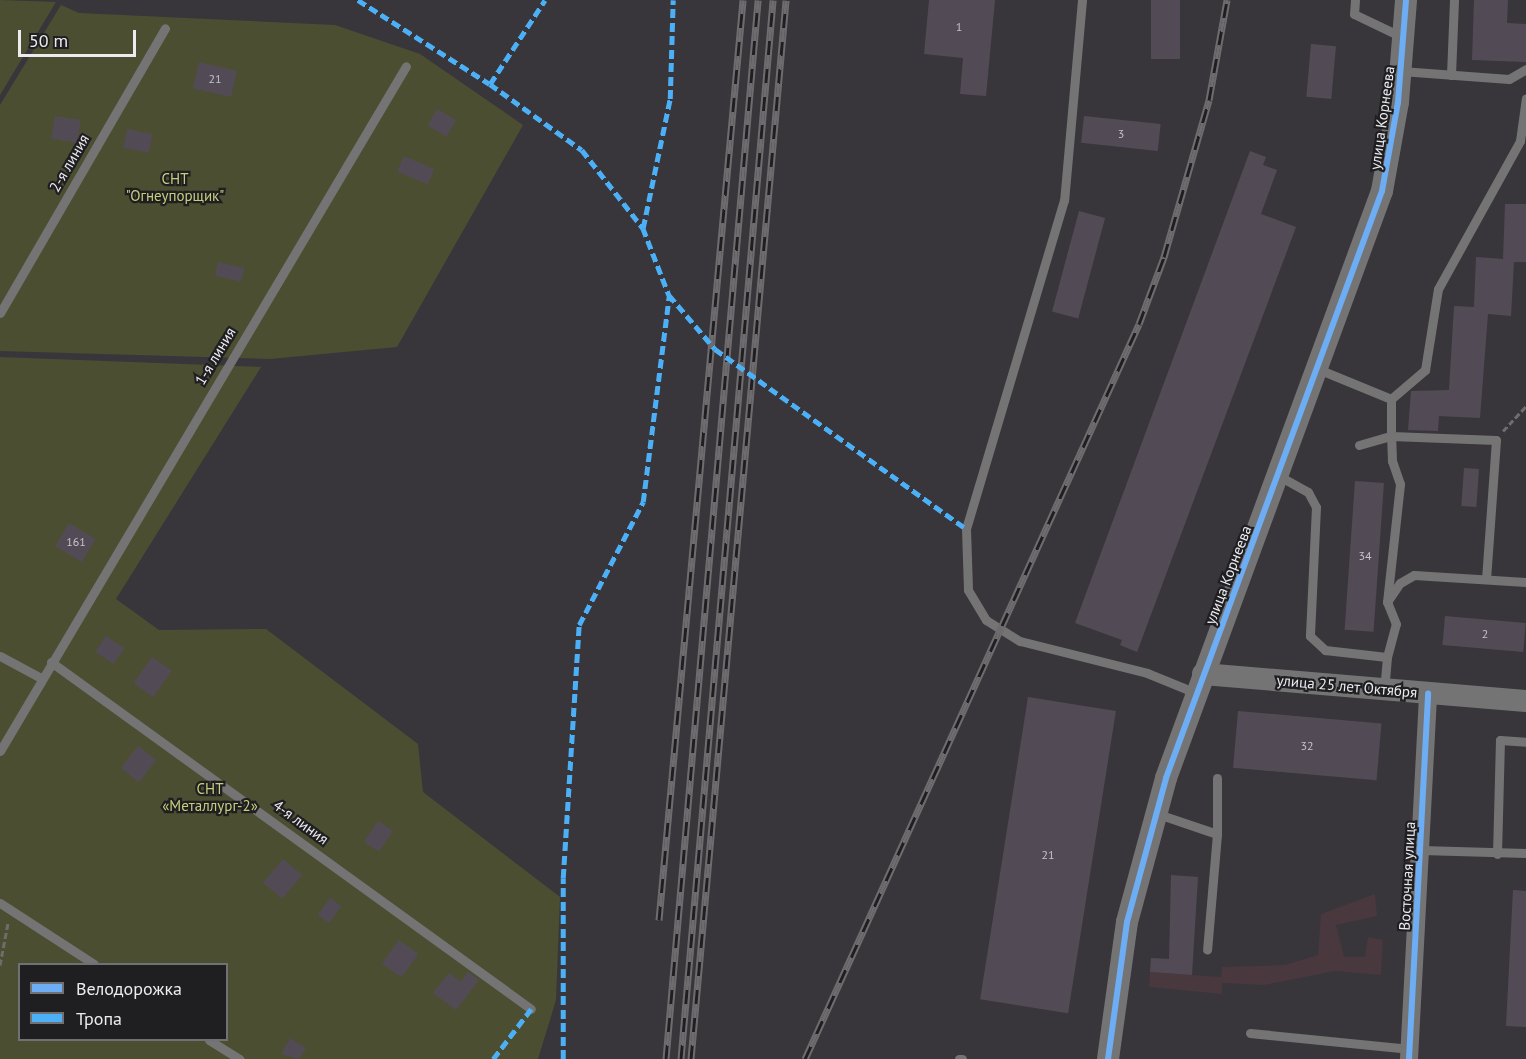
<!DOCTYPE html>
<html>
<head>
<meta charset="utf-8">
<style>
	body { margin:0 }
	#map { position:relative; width:1526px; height:1059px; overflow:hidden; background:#38363b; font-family:"PT Sans",sans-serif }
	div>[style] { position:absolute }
	.industrial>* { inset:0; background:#49383e }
	.green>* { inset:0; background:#4c4e32 }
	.building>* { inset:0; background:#524b56; transform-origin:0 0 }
	.path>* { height:3px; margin-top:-1.5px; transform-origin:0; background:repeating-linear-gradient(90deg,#6e6c6d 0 6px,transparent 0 9px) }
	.service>* { height:9px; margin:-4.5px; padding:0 4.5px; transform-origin:4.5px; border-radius:4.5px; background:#757475 }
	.minor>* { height:18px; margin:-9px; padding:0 9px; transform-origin:9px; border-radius:9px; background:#757475 }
	.tertiary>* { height:22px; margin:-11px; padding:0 11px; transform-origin:11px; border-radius:11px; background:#757475 }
	.rail>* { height:7px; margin-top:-3.5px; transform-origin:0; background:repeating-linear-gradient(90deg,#1f1e21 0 14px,#6e6c6e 0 28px); box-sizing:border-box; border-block:2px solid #6e6c6e }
	.quiet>* { height:4.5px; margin-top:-2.25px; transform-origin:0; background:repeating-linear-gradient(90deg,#4cb0f7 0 9px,transparent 0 13.5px) }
	.cycleway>* { height:6px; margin:-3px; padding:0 3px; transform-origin:3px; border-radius:3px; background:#6dadf4 }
	span { translate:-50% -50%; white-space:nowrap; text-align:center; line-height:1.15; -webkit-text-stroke:4.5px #1f1e21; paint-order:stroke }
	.number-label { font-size:12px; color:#c6c3ca }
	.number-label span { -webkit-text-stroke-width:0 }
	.street-label { font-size:15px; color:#ecebf0 }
	.park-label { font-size:15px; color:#c8cf7c }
	.legend { position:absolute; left:18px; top:963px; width:210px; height:78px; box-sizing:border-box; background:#1f1e21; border:2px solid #717074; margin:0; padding:8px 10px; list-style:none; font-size:18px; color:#ecebf0 }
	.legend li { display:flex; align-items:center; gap:12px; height:30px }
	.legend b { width:30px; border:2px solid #717074 }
	.scale { position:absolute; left:18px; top:30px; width:118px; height:27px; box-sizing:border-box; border:3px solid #ecebf0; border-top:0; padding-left:8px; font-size:18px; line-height:21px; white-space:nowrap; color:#ecebf0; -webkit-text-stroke:4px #1f1e21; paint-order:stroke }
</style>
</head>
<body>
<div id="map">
	<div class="industrial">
		<div style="clip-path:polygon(1375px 894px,1377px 916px,1336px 925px,1344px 957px,1365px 957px,1368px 937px,1383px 940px,1381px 975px,1335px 971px,1264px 985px,1222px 983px,1222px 994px,1149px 987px,1150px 972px,1221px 977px,1222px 967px,1285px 965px,1318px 955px,1321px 914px)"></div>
	</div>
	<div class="green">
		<div style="clip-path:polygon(0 0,56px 2px,0 95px)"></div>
		<div style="clip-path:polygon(61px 5px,79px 13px,335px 25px,420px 54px,523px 125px,397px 347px,270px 359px,0 351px,0 105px)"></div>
		<div style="clip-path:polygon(evenodd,0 357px,261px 367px,116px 599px,159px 630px,266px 629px,418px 744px,423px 792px,560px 897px,556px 1000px,538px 1059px,0 1059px,0 357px,20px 964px,226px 964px,226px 1040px,20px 1040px,20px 964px)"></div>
	</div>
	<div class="building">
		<div style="clip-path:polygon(929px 0,995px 0,986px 96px,960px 94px,963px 58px,924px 54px)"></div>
		<div style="left:1151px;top:0;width:29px;height:59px"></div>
		<div style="clip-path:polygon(1474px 0,1508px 0,1507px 23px,1526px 24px,1526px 62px,1472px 60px)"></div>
		<div style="left:1311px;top:44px;width:25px;height:53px;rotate:5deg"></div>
		<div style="left:199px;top:62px;width:39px;height:27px;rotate:13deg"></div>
		<div style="left:437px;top:109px;width:22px;height:19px;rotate:30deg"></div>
		<div style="left:55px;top:116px;width:26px;height:23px;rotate:9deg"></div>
		<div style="left:1084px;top:116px;width:77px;height:27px;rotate:6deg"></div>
		<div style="left:127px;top:129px;width:26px;height:19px;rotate:11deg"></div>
		<div style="clip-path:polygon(1250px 151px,1266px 157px,1263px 165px,1277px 170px,1261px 214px,1296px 227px,1137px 652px,1120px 645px,1122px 640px,1075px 623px)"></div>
		<div style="left:404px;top:156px;width:33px;height:17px;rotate:23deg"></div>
		<div style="clip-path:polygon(1505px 204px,1526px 204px,1526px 262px,1514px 262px,1511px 316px,1488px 314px,1480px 418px,1439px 416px,1438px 431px,1408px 430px,1411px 391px,1449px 390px,1454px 306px,1474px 307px,1476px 257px,1503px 259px)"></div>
		<div style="left:1079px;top:211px;width:27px;height:104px;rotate:15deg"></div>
		<div style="left:218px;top:262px;width:27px;height:14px;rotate:13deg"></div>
		<div style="left:1464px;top:468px;width:15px;height:38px;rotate:4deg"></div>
		<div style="left:1355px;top:481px;width:29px;height:149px;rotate:4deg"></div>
		<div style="left:69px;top:523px;width:31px;height:27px;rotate:31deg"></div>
		<div style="left:1445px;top:616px;width:81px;height:29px;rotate:5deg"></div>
		<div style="left:106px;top:636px;width:22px;height:19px;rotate:34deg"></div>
		<div style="left:152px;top:657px;width:24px;height:32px;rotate:35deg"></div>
		<div style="left:1028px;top:697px;width:89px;height:306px;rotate:9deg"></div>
		<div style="left:1238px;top:711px;width:144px;height:57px;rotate:5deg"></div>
		<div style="left:138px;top:746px;width:23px;height:28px;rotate:38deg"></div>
		<div style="left:378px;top:821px;width:18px;height:25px;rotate:34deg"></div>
		<div style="left:283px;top:859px;width:25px;height:31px;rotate:40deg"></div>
		<div style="clip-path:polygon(1171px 875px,1198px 877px,1192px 975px,1150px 972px,1151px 958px,1169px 959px)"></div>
		<div style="clip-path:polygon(1513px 890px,1526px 891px,1526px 1027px,1506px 1026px)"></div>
		<div style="left:330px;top:898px;width:14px;height:21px;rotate:36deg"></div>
		<div style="left:399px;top:940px;width:24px;height:29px;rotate:36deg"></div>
		<div style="clip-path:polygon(468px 972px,479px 980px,456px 1010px,433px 993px,449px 973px,461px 982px)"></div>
		<div style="clip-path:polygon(290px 1038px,306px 1048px,299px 1059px,281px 1054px)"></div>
	</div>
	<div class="path">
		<div style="left:1503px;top:431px;width:34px;rotate:-47deg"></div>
		<div style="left:0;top:965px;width:43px;rotate:-79.2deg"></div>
	</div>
	<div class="service">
		<div style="left:1082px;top:0;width:201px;rotate:95.1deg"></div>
		<div style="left:1064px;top:200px;width:343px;rotate:106.6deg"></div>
		<div style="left:966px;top:529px;width:61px;rotate:88.1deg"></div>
		<div style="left:968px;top:590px;width:35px;rotate:59deg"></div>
		<div style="left:986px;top:620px;width:40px;rotate:32deg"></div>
		<div style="left:1020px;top:641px;width:131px;rotate:14.1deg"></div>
		<div style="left:1147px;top:673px;width:53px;rotate:22.2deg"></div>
		<div style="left:1355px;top:0;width:14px;rotate:94deg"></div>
		<div style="left:1354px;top:14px;width:53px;rotate:25.6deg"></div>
		<div style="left:1401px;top:71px;width:108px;rotate:4.2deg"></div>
		<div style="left:1509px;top:79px;width:20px;rotate:-30deg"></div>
		<div style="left:1451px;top:75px;width:75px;rotate:-87.7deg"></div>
		<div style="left:0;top:313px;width:329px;rotate:-59.9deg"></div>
		<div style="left:1318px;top:369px;width:79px;rotate:22.3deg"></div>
		<div style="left:1391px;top:399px;width:45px;rotate:-40.5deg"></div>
		<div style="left:1425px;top:370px;width:82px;rotate:-80.9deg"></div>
		<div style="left:1438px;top:289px;width:169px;rotate:-61deg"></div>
		<div style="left:1520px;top:141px;width:43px;rotate:-82.1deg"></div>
		<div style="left:1359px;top:445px;width:33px;rotate:-16deg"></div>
		<div style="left:1391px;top:436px;width:37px;rotate:-90deg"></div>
		<div style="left:1279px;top:476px;width:33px;rotate:29deg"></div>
		<div style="left:1308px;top:492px;width:17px;rotate:62deg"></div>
		<div style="left:1316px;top:507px;width:129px;rotate:92.7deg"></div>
		<div style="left:1310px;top:636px;width:21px;rotate:43deg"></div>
		<div style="left:1325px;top:650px;width:62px;rotate:6.4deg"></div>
		<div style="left:1387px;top:657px;width:32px;rotate:95deg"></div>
		<div style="left:1387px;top:602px;width:119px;rotate:-83.7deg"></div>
		<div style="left:1400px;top:484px;width:24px;rotate:-109deg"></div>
		<div style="left:1392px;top:461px;width:25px;rotate:-92deg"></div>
		<div style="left:1391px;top:436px;width:105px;rotate:2.2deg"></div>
		<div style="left:1496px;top:440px;width:138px;rotate:94.1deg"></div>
		<div style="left:0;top:656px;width:47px;rotate:28.2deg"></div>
		<div style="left:1387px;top:657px;width:34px;rotate:-75deg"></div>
		<div style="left:1396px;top:624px;width:24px;rotate:-112deg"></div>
		<div style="left:1387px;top:602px;width:23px;rotate:-56deg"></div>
		<div style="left:1400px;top:583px;width:16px;rotate:-30deg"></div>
		<div style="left:1414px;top:575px;width:112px;rotate:3.6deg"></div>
		<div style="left:51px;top:662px;width:592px;rotate:35.86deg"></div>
		<div style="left:0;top:751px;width:796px;rotate:-59.34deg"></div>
		<div style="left:1158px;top:814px;width:62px;rotate:18.7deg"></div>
		<div style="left:1217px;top:834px;width:116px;rotate:94.9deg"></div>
		<div style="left:1217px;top:834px;width:56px;rotate:-90deg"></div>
		<div style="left:1421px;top:850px;width:105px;rotate:1.6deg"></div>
		<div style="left:1497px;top:854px;width:114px;rotate:-88.5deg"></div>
		<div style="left:1500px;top:740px;width:26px;rotate:4deg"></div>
		<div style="left:0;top:903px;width:112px;rotate:33deg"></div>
		<div style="left:1250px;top:1033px;width:161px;rotate:5.7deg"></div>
		<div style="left:209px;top:1040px;width:36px;rotate:32deg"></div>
		<div style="left:959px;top:1059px;width:3px"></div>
	</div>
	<div class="minor">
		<div style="left:1409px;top:1059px;width:366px;rotate:-87deg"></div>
	</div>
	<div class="tertiary">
		<div style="left:1203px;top:674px;width:324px;rotate:4.8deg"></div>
		<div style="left:1108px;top:1059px;width:138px;rotate:-82.1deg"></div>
		<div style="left:1127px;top:922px;width:149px;rotate:-74.8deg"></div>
		<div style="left:1166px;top:778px;width:625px;rotate:-69.8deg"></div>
		<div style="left:1382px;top:191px;width:90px;rotate:-79.8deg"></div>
		<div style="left:1398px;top:102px;width:102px;rotate:-85.5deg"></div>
	</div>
	<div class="rail">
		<div style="left:659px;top:920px;width:924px;rotate:-84.78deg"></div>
		<div style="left:666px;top:1059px;width:1063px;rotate:-85.03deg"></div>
		<div style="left:681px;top:1059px;width:1063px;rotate:-85.03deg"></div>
		<div style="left:691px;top:1059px;width:1063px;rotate:-84.87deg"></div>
		<div style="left:805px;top:1059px;width:807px;rotate:-65.56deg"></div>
		<div style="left:1139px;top:324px;width:72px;rotate:-69.5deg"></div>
		<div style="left:1164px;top:257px;width:163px;rotate:-74deg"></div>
		<div style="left:1209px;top:100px;width:102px;rotate:-79.8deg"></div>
	</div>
	<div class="quiet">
		<div style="left:358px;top:0;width:156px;rotate:32.5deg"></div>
		<div style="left:490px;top:84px;width:113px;rotate:35.7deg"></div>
		<div style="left:582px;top:150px;width:99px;rotate:52deg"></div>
		<div style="left:643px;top:228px;width:72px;rotate:68.8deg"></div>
		<div style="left:669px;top:295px;width:71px;rotate:49.6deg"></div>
		<div style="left:715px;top:349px;width:309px;rotate:35.6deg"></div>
		<div style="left:490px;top:84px;width:100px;rotate:-56.8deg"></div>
		<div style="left:643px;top:228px;width:132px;rotate:-78.2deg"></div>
		<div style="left:670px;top:99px;width:99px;rotate:-88.3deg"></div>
		<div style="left:493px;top:1059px;width:63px;rotate:-52.8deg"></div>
		<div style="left:563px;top:1059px;width:181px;rotate:-90deg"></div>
		<div style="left:563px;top:878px;width:254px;rotate:-86.4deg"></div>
		<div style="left:579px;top:625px;width:139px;rotate:-62.5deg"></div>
		<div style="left:643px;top:502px;width:209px;rotate:-82.8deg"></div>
	</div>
	<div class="cycleway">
		<div style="left:1108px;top:1059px;width:138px;rotate:-82.1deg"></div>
		<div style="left:1127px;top:922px;width:149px;rotate:-74.8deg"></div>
		<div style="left:1166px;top:778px;width:625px;rotate:-69.8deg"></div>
		<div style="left:1382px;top:191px;width:90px;rotate:-79.8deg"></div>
		<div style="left:1398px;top:102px;width:102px;rotate:-85.5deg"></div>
		<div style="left:1409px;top:1059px;width:366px;rotate:-87deg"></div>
	</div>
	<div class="number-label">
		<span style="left:959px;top:27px">1</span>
		<span style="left:215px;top:79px">21</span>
		<span style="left:1121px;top:134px">3</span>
		<span style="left:76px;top:542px">161</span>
		<span style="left:1365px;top:556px">34</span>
		<span style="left:1485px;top:634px">2</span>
		<span style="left:1307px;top:746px">32</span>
		<span style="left:1048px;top:855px">21</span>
	</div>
	<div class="street-label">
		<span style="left:1382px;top:118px;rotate:-82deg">улица Корнеева</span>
		<span style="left:69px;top:163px;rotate:-60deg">2-я линия</span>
		<span style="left:215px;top:356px;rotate:-59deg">1-я линия</span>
		<span style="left:1228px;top:575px;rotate:-69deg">улица Корнеева</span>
		<span style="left:1347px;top:686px;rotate:5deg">улица 25 лет Октября</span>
		<span style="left:301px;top:822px;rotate:36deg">4-я линия</span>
		<span style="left:1407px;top:876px;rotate:-87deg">Восточная улица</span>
	</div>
	<div class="park-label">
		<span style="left:175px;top:187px">СНТ<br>"Огнеупорщик"</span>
		<span style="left:210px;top:797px">СНТ<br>«Металлург-2»</span>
	</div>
	<ul class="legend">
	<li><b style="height:8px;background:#6dadf4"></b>Велодорожка</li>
	<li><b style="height:8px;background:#4cb0f7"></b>Тропа</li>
	</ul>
	<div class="scale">50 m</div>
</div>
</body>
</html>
